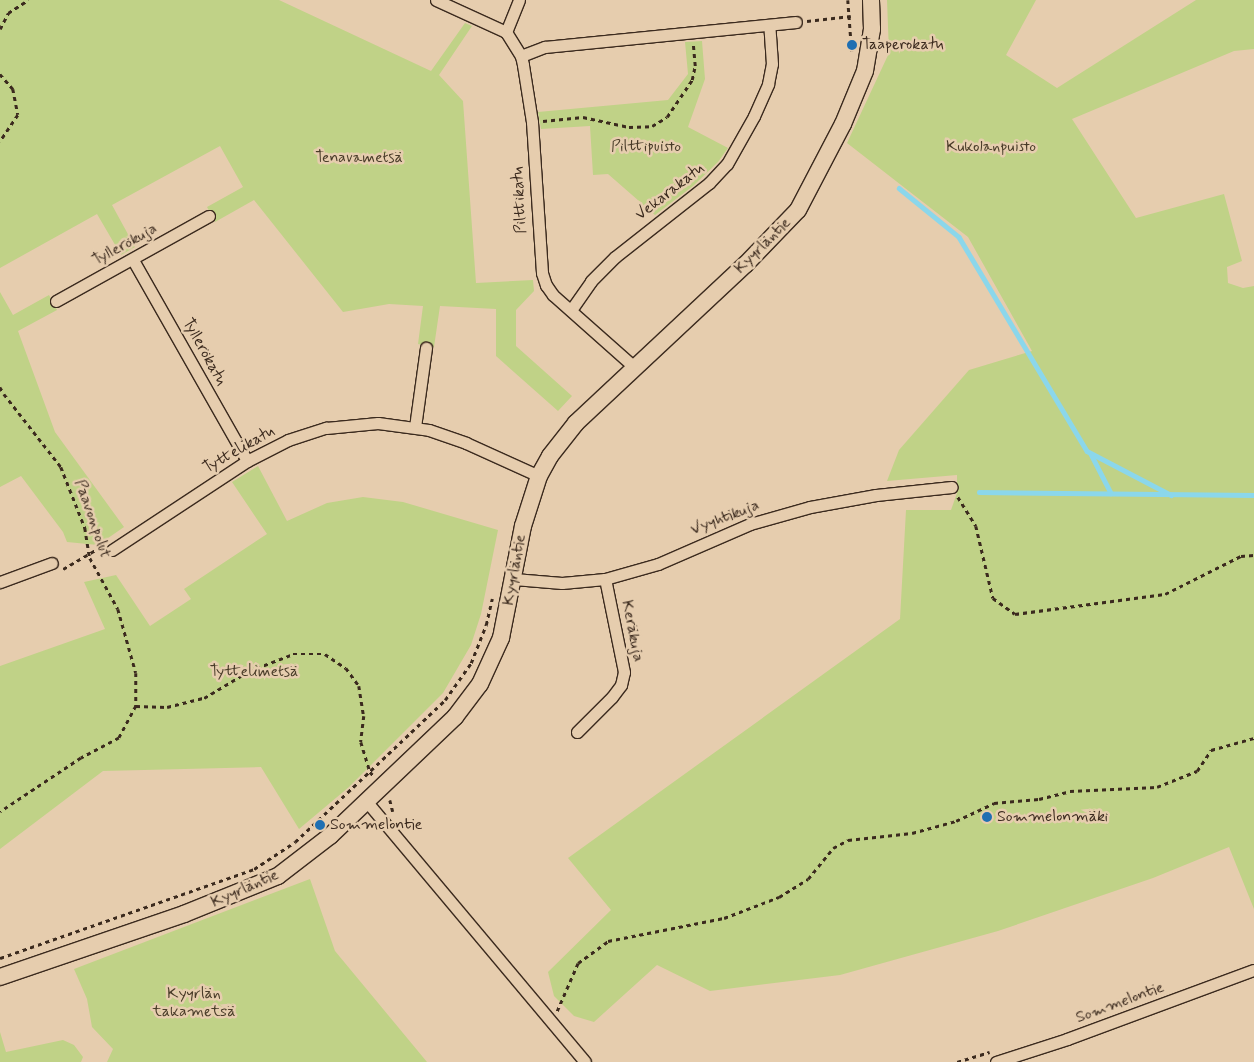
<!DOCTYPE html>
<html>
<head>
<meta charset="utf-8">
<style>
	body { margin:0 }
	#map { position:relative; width:1254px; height:1062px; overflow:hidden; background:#e6cdae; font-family:Mynerve,sans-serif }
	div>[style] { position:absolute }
	.green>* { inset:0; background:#c0d287 }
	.stream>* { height:4.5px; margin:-2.25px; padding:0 2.25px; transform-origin:2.25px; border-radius:2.25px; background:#8bd7eb }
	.path>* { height:2.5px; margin-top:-1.25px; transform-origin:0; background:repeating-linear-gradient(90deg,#3b2a1e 0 4px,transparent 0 8px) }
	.roads { filter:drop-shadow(1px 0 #3b2a1e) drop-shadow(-1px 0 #3b2a1e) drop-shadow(0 1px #3b2a1e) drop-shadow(0 -1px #3b2a1e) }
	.street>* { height:11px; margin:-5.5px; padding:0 5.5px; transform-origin:5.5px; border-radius:5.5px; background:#e6cdae }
	.secondary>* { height:16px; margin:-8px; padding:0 8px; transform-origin:8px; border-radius:8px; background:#e6cdae }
	.dots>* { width:14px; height:14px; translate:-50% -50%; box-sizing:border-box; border:2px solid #e6cdae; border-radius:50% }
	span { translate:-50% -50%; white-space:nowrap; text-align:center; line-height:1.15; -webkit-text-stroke:5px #e6cdae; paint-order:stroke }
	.poi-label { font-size:16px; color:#3b2a1e }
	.left { translate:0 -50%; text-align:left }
	.park-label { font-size:16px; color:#483b28 }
	.street-label { font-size:16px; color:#3b2a1e }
</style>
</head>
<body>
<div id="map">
	<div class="green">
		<div style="clip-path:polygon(0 0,279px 0,431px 71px,465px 23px,472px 26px,439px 75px,463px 101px,476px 283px,533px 280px,534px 291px,516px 310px,516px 346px,572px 396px,558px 411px,496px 356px,496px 309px,440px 306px,434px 347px,418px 344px,423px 306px,389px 304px,343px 312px,254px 200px,215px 222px,207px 207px,243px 187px,220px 146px,112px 205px,135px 247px,121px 255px,97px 214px,0 268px)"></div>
		<div style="clip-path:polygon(887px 0,1036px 0,1006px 55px,1057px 88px,1196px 0,1254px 0,1254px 49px,1234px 51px,1072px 119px,1136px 218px,1224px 194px,1242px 261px,1227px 267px,1228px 283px,1243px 288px,1254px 286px,1254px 909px,1229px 847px,1153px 878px,998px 931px,840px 975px,710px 991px,657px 965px,594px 1022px,574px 1016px,554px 996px,548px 972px,611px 910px,568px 858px,900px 619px,906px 510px,951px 510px,957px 493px,957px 475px,887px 481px,899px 450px,969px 370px,1032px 351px,968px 237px,847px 143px,889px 53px)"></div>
		<div style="clip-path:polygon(702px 41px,705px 79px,688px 127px,728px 148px,718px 162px,693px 186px,655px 215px,608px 174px,593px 175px,590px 126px,541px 129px,538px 112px,668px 100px,688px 74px,685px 42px)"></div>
		<div style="clip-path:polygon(0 292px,13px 315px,49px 295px,57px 310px,18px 331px,55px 432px,124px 527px,98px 545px,67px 542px,63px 532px,21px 476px,0 487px)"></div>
		<div style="clip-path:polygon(258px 466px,287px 521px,327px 503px,363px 497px,403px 502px,498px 530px,481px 614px,471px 645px,443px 693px,349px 787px,299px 829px,261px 767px,103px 771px,0 849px,0 666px,105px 629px,84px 582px,116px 575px,150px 626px,191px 599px,184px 589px,267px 534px,232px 482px)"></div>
		<div style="clip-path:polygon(310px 879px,335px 951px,427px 1062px,107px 1062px,113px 1049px,92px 1027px,87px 999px,74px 969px)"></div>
		<div style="clip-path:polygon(0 1032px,6px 1052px,63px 1040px,74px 1045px,83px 1057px,81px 1062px,0 1062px)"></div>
	</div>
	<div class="stream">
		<div style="left:899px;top:188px;width:77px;rotate:39.2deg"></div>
		<div style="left:959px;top:237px;width:249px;rotate:59.1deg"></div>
		<div style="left:1087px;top:451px;width:95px;rotate:27.6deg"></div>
		<div style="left:1091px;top:454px;width:44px;rotate:62.9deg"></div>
		<div style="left:979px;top:492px;width:275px;rotate:0.6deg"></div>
	</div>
	<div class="path">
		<div style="left:848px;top:0;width:53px;rotate:85.7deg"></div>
		<div style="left:807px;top:21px;width:44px;rotate:-6.5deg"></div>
		<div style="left:0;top:29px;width:18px;rotate:-63deg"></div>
		<div style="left:8px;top:13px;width:24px;rotate:-33deg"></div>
		<div style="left:0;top:74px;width:20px;rotate:49deg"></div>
		<div style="left:13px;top:89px;width:26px;rotate:79deg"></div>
		<div style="left:18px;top:115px;width:32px;rotate:124deg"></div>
		<div style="left:543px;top:121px;width:40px;rotate:-5.7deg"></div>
		<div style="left:583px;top:117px;width:47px;rotate:12.3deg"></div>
		<div style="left:629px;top:127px;width:23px;rotate:-2deg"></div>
		<div style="left:652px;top:126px;width:17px;rotate:-31deg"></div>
		<div style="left:667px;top:117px;width:45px;rotate:-56deg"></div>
		<div style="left:692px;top:80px;width:14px;rotate:-78deg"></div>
		<div style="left:695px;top:66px;width:22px;rotate:-95deg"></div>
		<div style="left:0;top:387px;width:8px;rotate:60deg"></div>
		<div style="left:4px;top:394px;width:93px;rotate:52deg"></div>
		<div style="left:61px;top:467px;width:66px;rotate:68.5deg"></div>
		<div style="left:85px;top:528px;width:30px;rotate:81deg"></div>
		<div style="left:90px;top:558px;width:58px;rotate:61.2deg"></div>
		<div style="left:118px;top:609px;width:66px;rotate:74.3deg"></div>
		<div style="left:136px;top:673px;width:33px;rotate:90deg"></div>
		<div style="left:136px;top:706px;width:36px;rotate:118deg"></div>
		<div style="left:119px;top:738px;width:43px;rotate:152.2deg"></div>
		<div style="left:81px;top:758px;width:97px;rotate:146.3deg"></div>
		<div style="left:958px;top:497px;width:34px;rotate:58deg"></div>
		<div style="left:976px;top:526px;width:74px;rotate:76.7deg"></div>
		<div style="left:993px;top:598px;width:27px;rotate:36deg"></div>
		<div style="left:1015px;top:614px;width:151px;rotate:-7.6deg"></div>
		<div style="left:1165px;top:594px;width:85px;rotate:-26.6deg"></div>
		<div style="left:1241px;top:556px;width:13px;rotate:-4deg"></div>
		<div style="left:63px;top:569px;width:42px;rotate:-30.3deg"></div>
		<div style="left:136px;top:706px;width:31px;rotate:2deg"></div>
		<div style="left:167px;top:707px;width:38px;rotate:-14deg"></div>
		<div style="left:204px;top:698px;width:52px;rotate:-31deg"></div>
		<div style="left:249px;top:671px;width:47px;rotate:-21.1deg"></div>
		<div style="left:293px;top:654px;width:32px"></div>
		<div style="left:325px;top:654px;width:25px;rotate:34deg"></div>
		<div style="left:346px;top:668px;width:22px;rotate:54deg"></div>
		<div style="left:359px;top:686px;width:30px;rotate:81deg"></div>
		<div style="left:364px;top:716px;width:26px;rotate:97deg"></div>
		<div style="left:361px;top:742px;width:31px;rotate:73deg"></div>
		<div style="left:370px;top:772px;width:6px;rotate:45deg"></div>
		<div style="left:390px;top:800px;width:12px;rotate:76deg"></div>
		<div style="left:0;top:958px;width:269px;rotate:-19.3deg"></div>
		<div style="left:254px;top:869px;width:49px;rotate:-33.4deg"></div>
		<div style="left:295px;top:842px;width:207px;rotate:-43.4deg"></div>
		<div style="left:445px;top:700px;width:45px;rotate:-54.9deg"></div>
		<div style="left:471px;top:663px;width:41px;rotate:-68.5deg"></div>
		<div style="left:486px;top:625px;width:27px;rotate:-77deg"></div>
		<div style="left:557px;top:1011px;width:52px;rotate:-66.4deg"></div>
		<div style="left:578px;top:963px;width:37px;rotate:-36deg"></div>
		<div style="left:608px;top:941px;width:118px;rotate:-11.2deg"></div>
		<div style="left:724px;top:918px;width:59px;rotate:-20.9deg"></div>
		<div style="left:779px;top:897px;width:34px;rotate:-32deg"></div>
		<div style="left:808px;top:879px;width:40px;rotate:-51deg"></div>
		<div style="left:833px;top:848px;width:17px;rotate:-28deg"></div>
		<div style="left:848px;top:840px;width:64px;rotate:-6.2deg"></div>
		<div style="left:912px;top:833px;width:46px;rotate:-15.3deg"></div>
		<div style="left:956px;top:821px;width:42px;rotate:-25.3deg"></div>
		<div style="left:994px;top:803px;width:45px;rotate:-5.1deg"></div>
		<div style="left:1039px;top:799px;width:32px;rotate:-14deg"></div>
		<div style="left:1070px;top:791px;width:87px;rotate:-2.6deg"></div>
		<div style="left:1157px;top:787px;width:43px;rotate:-21.8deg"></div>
		<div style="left:1197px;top:771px;width:25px;rotate:-56deg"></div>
		<div style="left:1211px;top:750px;width:45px;rotate:-15.6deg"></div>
		<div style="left:957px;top:1062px;width:34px;rotate:-17deg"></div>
	</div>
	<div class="roads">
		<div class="street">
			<div style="left:436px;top:0;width:77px;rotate:24.6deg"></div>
			<div style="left:519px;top:0;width:35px;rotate:112deg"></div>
			<div style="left:506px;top:32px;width:28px;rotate:58deg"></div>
			<div style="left:521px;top:56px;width:9px;rotate:77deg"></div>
			<div style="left:523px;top:65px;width:58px;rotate:81deg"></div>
			<div style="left:532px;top:122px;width:151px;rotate:86.2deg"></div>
			<div style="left:542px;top:273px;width:13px;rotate:72deg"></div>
			<div style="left:546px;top:285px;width:12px;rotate:55deg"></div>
			<div style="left:553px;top:295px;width:108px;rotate:41.6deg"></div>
			<div style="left:521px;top:56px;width:26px;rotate:-21deg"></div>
			<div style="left:545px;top:47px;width:252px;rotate:-5.7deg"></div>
			<div style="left:133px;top:260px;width:231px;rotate:60.4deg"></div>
			<div style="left:56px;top:301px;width:175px;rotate:-29.1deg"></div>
			<div style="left:571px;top:310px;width:35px;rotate:-55deg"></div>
			<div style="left:591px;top:281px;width:34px;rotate:-45deg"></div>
			<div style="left:615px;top:257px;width:120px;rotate:-38.2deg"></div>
			<div style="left:709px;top:183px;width:26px;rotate:-47deg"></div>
			<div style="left:727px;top:164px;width:55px;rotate:-60.6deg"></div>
			<div style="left:754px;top:116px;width:35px;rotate:-66deg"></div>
			<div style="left:768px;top:84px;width:20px;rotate:-79deg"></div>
			<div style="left:772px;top:64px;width:39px;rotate:-94deg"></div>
			<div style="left:415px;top:427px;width:80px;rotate:-82.1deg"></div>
			<div style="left:112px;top:550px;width:162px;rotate:-33.4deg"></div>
			<div style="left:247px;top:461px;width:46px;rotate:-27.1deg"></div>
			<div style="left:288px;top:440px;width:40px;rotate:-18deg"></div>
			<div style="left:326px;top:428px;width:52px;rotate:-5.5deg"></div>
			<div style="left:378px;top:423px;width:51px;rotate:7.8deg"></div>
			<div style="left:429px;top:430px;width:39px;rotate:19deg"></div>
			<div style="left:466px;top:443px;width:80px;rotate:24.3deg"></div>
			<div style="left:514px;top:579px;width:48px;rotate:4.8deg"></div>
			<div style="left:562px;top:583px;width:43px;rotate:-5.3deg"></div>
			<div style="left:605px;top:579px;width:55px;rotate:-15.8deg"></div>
			<div style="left:658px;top:564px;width:100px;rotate:-23.5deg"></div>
			<div style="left:750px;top:524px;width:62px;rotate:-15.8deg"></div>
			<div style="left:810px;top:507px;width:67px;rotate:-10.3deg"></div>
			<div style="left:876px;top:495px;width:76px;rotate:-6deg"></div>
			<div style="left:0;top:582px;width:55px;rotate:-20.1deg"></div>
			<div style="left:577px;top:732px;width:49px;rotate:-45deg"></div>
			<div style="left:612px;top:697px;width:15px;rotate:-53deg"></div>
			<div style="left:621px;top:685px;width:13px;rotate:-77deg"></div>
			<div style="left:624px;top:672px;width:95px;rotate:-101.5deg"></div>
			<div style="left:367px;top:802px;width:339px;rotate:50deg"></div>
			<div style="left:996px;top:1062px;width:75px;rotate:-17.9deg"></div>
			<div style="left:1067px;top:1039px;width:199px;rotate:-20.3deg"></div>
		</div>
		<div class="secondary">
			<div style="left:0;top:977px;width:194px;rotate:-18.9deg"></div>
			<div style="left:184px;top:914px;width:101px;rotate:-22deg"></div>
			<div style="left:278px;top:876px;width:66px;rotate:-37.6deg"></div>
			<div style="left:330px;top:836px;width:173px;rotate:-43.6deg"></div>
			<div style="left:455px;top:717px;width:41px;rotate:-52.9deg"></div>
			<div style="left:480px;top:684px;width:51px;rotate:-65.5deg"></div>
			<div style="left:501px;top:638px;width:114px;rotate:-78.9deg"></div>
			<div style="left:523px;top:526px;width:52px;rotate:-72.3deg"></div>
			<div style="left:539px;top:476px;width:23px;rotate:-61deg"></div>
			<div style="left:550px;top:456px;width:42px;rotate:-51.8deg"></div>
			<div style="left:576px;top:423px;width:231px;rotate:-43.1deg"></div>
			<div style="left:745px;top:265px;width:76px;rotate:-46.1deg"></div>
			<div style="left:798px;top:210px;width:97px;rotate:-62.4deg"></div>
			<div style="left:843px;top:124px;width:57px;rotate:-67.5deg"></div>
			<div style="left:865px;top:71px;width:43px;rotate:-80.5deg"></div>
			<div style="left:872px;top:29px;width:29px;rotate:-92deg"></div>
		</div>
	</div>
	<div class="dots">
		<div style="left:852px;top:45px;background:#1f6fb2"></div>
		<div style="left:987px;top:817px;background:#1f6fb2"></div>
		<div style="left:320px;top:825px;background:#1f6fb2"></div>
	</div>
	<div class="poi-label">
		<span class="left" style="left:862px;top:45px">Taaperokatu</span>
		<span class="left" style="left:997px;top:817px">Sommelonmäki</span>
		<span class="left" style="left:330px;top:825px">Sommelontie</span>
	</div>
	<div class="park-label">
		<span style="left:646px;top:147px">Pilttipuisto</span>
		<span style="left:991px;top:147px">Kukolanpuisto</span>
		<span style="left:359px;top:158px">Tenavametsä</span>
		<span style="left:254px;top:672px">Tyttelimetsä</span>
		<span style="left:194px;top:1003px">Kyyrlän<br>takametsä</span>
	</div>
	<div class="street-label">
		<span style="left:670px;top:192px;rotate:-38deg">Vekarakatu</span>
		<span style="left:520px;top:200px;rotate:-93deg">Pilttikatu</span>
		<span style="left:125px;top:245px;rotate:-29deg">Tyllerökuja</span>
		<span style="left:763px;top:246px;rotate:-45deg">Kyyrläntie</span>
		<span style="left:204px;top:352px;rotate:61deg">Tyllerökatu</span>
		<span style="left:239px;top:450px;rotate:-30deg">Tyttelikatu</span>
		<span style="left:725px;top:518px;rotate:-21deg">Vyyhtikuja</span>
		<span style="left:92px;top:519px;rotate:71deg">Paavonpolut</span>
		<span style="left:515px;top:570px;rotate:-80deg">Kyyrläntie</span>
		<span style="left:632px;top:631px;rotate:79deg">Keräkuja</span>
		<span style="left:245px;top:889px;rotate:-24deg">Kyyrläntie</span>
		<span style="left:1120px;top:1003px;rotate:-20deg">Sommelontie</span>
	</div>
</div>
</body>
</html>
